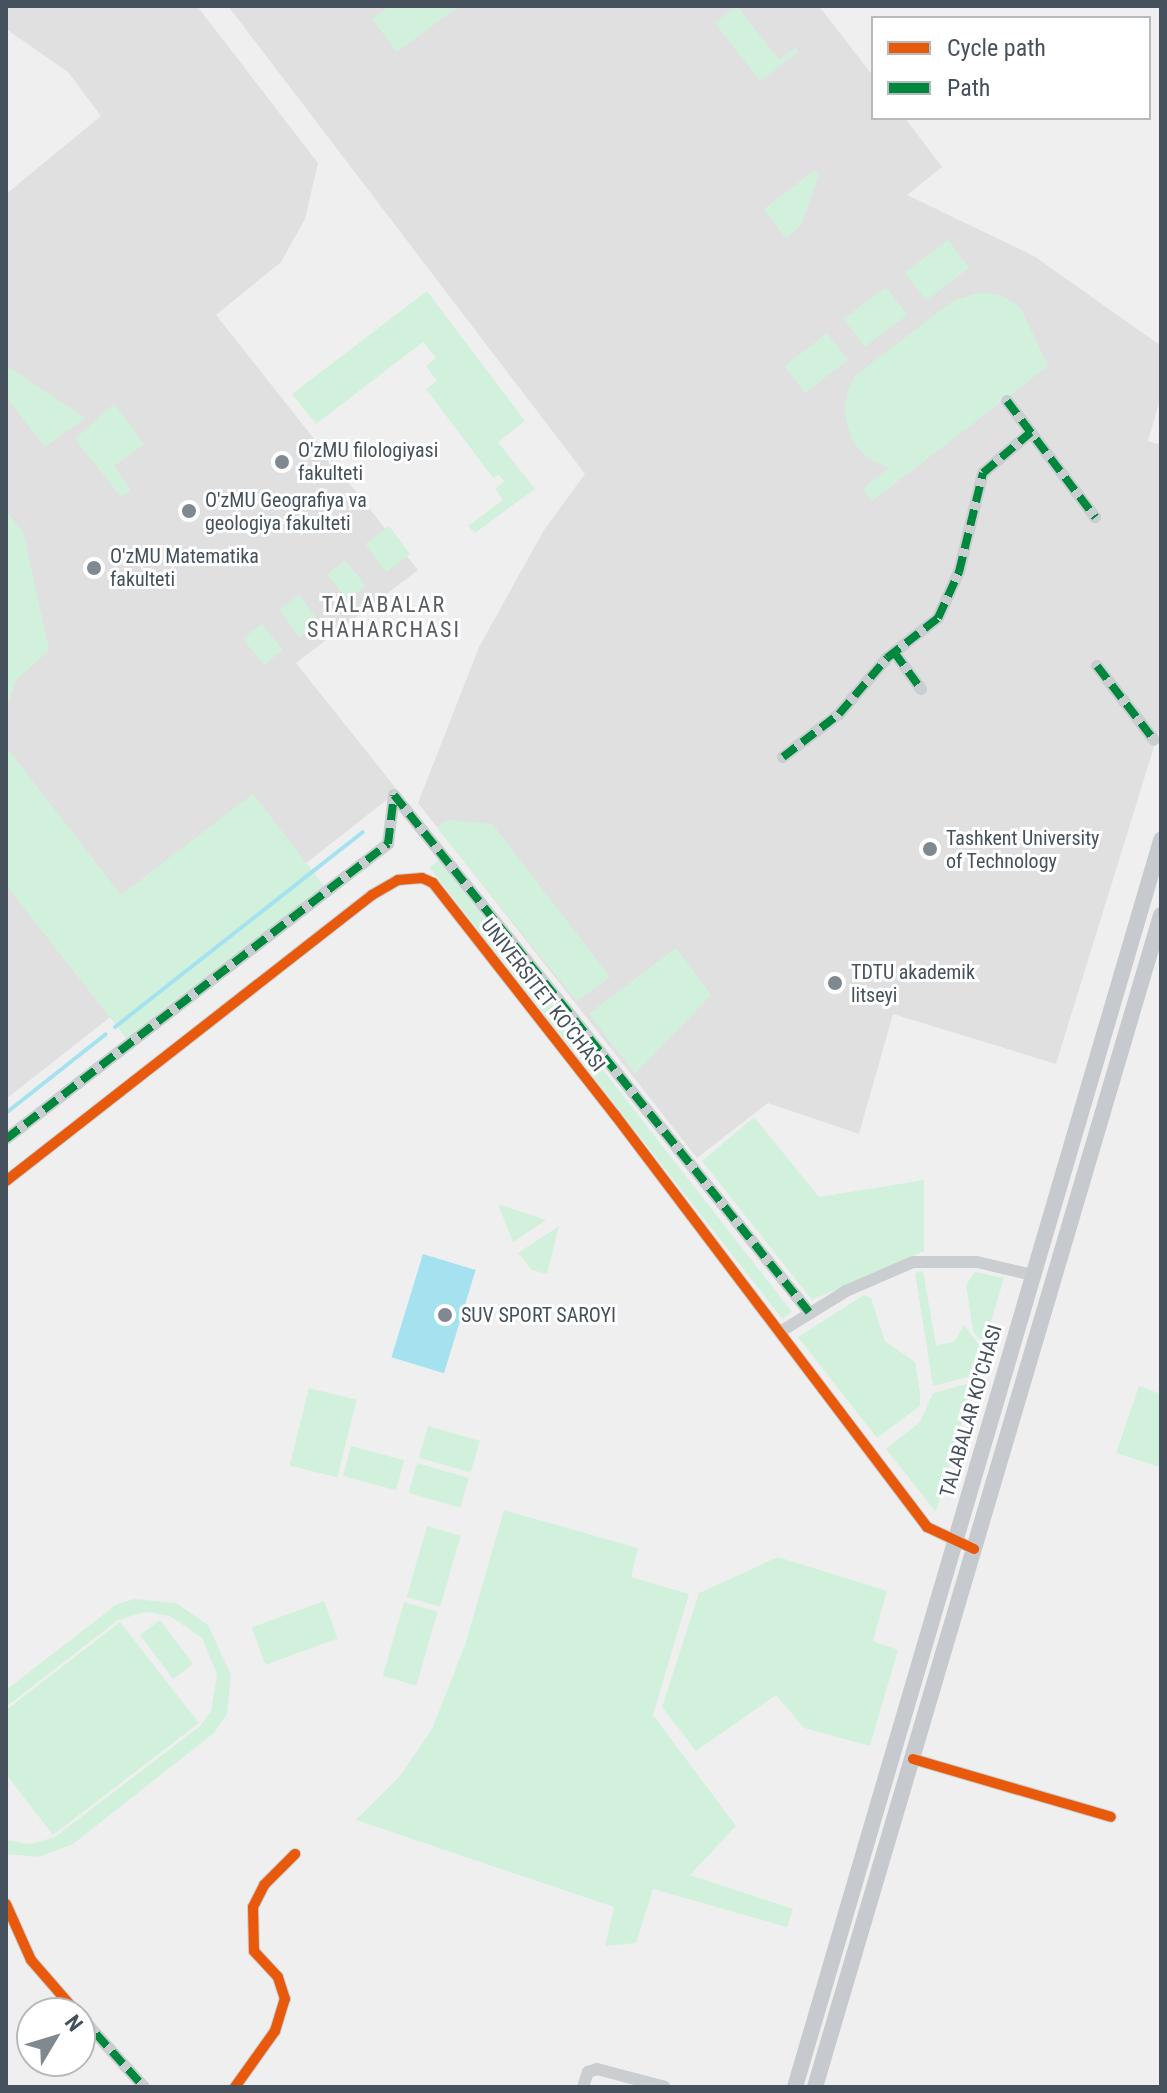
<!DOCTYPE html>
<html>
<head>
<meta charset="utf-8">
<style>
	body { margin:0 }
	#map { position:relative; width:1167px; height:2093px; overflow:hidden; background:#f0efef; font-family:"Roboto Condensed",sans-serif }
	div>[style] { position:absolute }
	.education>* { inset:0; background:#e1e0e1 }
	.green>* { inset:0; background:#d2f1dd; transform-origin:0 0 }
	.water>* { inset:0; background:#a4e2f0; transform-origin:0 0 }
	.stream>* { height:4px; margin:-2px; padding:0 2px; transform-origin:2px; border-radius:2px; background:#a4e2f0 }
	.minor>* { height:12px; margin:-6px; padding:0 6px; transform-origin:6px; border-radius:6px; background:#caced0 }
	.major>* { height:16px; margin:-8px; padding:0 8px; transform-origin:8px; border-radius:8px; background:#c6cace }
	.quiet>* { height:8px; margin-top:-4px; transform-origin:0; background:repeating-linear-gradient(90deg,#00873e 0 16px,transparent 0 24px) }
	.cycleway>* { height:10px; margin:-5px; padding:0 5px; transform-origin:5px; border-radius:5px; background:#e8590c }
	.dots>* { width:22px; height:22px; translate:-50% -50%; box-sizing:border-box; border:4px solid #fff; border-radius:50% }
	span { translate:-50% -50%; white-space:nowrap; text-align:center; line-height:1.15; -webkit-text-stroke:6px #fff; paint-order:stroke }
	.poi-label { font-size:20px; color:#45525d }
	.left { translate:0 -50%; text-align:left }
	.street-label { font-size:20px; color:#45525d }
	.neighbourhood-label { font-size:22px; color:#5a5f64; letter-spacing:2px }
	.frame { position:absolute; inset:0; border:8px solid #45525d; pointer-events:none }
	.legend { position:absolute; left:871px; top:16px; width:280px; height:104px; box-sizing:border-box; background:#fff; border:2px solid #b5babe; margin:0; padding:10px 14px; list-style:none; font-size:24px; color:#45525d }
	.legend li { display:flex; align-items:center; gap:16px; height:40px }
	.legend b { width:40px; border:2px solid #b5babe }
	.north { position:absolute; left:16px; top:1997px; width:80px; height:80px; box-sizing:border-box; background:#fff; border:2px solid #b5babe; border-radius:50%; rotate:52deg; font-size:22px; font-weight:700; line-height:32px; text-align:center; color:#45525d }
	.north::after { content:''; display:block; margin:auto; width:28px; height:36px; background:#818990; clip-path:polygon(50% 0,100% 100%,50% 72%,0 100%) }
</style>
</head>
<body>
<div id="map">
	<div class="education">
		<div style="clip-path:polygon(6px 6px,197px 6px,318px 163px,305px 219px,281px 262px,216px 315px,418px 570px,296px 663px,398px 791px,6px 1099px,6px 194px,101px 116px,68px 72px,6px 29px)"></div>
		<div style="clip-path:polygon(228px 6px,819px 6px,873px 76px,873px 118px,905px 118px,942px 167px,907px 195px,1034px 256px,1161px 346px,1161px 396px,1148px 441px,1161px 445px,1161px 724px,1056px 1064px,893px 1014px,859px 1134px,768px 1103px,697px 1158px,418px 803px,479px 647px,544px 530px,585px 474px)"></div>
	</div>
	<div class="green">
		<div style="clip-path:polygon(390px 6px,459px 6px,397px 52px,372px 19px)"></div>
		<div style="clip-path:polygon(737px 6px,779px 60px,795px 48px,798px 52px,760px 81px,715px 23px)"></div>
		<div style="clip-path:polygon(815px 170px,819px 175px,801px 225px,786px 238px,764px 209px)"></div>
		<div style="left:948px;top:240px;width:35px;height:54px;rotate:53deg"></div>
		<div style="left:886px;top:287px;width:35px;height:53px;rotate:53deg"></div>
		<div style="clip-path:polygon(427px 291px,525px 421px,498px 442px,535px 489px,475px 533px,468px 526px,503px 500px,495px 489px,504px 481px,499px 475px,493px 478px,426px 389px,437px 381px,426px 366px,436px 358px,423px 342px,316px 424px,292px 394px)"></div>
		<div style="clip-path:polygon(982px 292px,1003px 296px,1020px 307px,1048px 366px,872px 501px,863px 489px,889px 468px,869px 459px,852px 441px,844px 410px,849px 387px,855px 376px,953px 301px)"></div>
		<div style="left:827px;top:333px;width:34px;height:54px;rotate:52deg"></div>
		<div style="clip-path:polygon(6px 365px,49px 394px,85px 418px,45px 447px,6px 397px)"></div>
		<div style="clip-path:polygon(114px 404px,144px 444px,114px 466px,131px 490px,121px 497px,75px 439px)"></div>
		<div style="clip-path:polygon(6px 511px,23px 532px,49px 650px,16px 680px,6px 710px)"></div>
		<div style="left:389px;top:526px;width:35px;height:30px;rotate:53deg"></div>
		<div style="left:345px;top:560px;width:33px;height:23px;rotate:51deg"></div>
		<div style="left:299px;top:595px;width:34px;height:25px;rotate:53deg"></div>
		<div style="left:262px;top:624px;width:33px;height:24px;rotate:51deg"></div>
		<div style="clip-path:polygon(6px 747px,121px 895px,253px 794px,324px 886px,126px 1038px,6px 885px)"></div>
		<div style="clip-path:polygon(447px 820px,492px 824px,610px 977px,577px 1001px,437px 828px)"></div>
		<div style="left:439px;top:860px;width:573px;height:12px;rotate:52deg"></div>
		<div style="clip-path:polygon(676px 948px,711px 995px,635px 1074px,589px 1014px)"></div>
		<div style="clip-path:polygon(754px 1117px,819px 1197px,924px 1180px,924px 1251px,812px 1300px,702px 1161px)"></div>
		<div style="clip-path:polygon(498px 1204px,546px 1220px,513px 1242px)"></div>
		<div style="clip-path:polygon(559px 1226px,547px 1274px,532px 1270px,518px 1253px)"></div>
		<div style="clip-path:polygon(923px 1271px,936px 1345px,954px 1342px,964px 1325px,983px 1350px,976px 1375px,933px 1386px,915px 1273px)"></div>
		<div style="clip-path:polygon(975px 1272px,1004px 1278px,984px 1345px,973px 1331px,966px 1285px)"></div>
		<div style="clip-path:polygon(864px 1295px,871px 1298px,885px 1341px,915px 1362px,920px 1393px,920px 1406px,877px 1438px,798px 1337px)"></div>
		<div style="clip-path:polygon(973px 1382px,936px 1512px,886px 1449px,920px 1422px,933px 1393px)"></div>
		<div style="clip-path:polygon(1139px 1386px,1161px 1394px,1160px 1467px,1116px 1453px)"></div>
		<div style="left:309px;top:1388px;width:49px;height:80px;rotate:14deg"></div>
		<div style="left:428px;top:1426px;width:54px;height:33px;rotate:16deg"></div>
		<div style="left:351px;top:1446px;width:55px;height:31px;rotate:15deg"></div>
		<div style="left:417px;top:1463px;width:54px;height:31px;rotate:16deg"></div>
		<div style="clip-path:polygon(504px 1510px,638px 1548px,631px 1577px,689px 1594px,653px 1715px,736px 1826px,690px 1875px,793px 1909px,787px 1927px,653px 1889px,636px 1943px,605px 1946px,614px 1907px,356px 1820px,400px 1776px,432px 1729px,465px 1645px)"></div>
		<div style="left:427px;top:1526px;width:35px;height:74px;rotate:16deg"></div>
		<div style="clip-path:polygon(778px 1557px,887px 1591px,873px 1641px,898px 1650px,870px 1746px,804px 1728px,776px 1695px,696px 1751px,662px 1707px,699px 1593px)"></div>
		<div style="clip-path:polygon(135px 1599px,176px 1603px,208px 1625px,231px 1675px,227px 1714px,214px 1733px,73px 1844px,40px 1857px,6px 1854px,6px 1840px,30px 1844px,55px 1837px,200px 1726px,211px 1711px,217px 1674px,202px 1638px,170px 1616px,146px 1612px,118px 1620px,6px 1707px,6px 1690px,117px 1604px)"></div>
		<div style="left:324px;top:1601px;width:40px;height:77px;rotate:70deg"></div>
		<div style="left:404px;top:1602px;width:35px;height:77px;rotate:16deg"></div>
		<div style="left:160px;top:1620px;width:55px;height:25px;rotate:53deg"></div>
		<div style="clip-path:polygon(120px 1622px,199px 1723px,53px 1835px,6px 1774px,6px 1710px)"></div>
	</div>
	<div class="water">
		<div style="left:423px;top:1254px;width:55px;height:108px;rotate:17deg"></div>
	</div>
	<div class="stream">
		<div style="left:115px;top:1027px;width:315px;rotate:-38.2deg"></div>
		<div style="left:6px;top:1113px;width:127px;rotate:-38.3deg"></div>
	</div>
	<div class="minor">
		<div style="left:1007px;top:401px;width:146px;rotate:52.8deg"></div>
		<div style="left:894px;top:652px;width:46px;rotate:53.9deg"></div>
		<div style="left:1097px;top:666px;width:93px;rotate:52.4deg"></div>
		<div style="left:783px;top:757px;width:71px;rotate:-37.5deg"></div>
		<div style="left:839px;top:714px;width:74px;rotate:-49.4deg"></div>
		<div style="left:887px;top:658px;width:65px;rotate:-38.1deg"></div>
		<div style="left:938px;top:618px;width:51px;rotate:-65.5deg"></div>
		<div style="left:959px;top:572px;width:102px;rotate:-76.4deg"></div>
		<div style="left:983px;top:473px;width:63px;rotate:-40.5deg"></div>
		<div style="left:6px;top:1139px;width:483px;rotate:-37.7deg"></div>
		<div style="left:388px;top:844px;width:49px;rotate:-83deg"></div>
		<div style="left:394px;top:795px;width:663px;rotate:51.25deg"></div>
		<div style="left:6px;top:1181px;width:464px;rotate:-38deg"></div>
		<div style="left:372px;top:895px;width:30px;rotate:-30deg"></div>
		<div style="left:398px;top:880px;width:24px;rotate:-5deg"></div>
		<div style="left:422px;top:878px;width:12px;rotate:24deg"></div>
		<div style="left:433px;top:883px;width:295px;rotate:51.9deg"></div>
		<div style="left:615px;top:1115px;width:517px;rotate:52.86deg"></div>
		<div style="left:927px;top:1527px;width:52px;rotate:25.1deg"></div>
		<div style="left:780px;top:1332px;width:78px;rotate:-31.8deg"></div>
		<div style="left:846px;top:1291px;width:73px;rotate:-23.4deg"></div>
		<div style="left:913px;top:1262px;width:64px"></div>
		<div style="left:977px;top:1262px;width:57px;rotate:13.1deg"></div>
		<div style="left:913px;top:1759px;width:206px;rotate:16.3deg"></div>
		<div style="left:6px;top:1904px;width:61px;rotate:65.9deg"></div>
		<div style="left:31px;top:1960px;width:70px;rotate:49deg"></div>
		<div style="left:80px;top:2016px;width:96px;rotate:48deg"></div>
		<div style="left:235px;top:2087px;width:69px;rotate:-54.5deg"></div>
		<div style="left:275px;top:2031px;width:34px;rotate:-73deg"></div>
		<div style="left:285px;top:1999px;width:23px;rotate:-108deg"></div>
		<div style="left:278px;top:1977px;width:35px;rotate:-133deg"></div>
		<div style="left:254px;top:1951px;width:44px;rotate:-91.3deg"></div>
		<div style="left:253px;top:1907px;width:25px;rotate:-63deg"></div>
		<div style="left:264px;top:1885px;width:44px;rotate:-45deg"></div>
		<div style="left:583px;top:2087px;width:16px;rotate:-72deg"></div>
		<div style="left:588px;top:2072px;width:9px;rotate:-18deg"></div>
		<div style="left:597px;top:2069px;width:70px;rotate:14.8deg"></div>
	</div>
	<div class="major">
		<div style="left:795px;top:2087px;width:1300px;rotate:-73.64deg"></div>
		<div style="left:815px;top:2087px;width:1222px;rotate:-73.55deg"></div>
	</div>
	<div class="quiet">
		<div style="left:1007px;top:401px;width:146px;rotate:52.8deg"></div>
		<div style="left:894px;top:652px;width:46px;rotate:53.9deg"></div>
		<div style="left:1097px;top:666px;width:93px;rotate:52.4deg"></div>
		<div style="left:783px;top:757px;width:71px;rotate:-37.5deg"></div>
		<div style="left:839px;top:714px;width:74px;rotate:-49.4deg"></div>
		<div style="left:887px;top:658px;width:65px;rotate:-38.1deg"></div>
		<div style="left:938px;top:618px;width:51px;rotate:-65.5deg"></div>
		<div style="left:959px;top:572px;width:102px;rotate:-76.4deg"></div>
		<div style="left:983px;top:473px;width:63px;rotate:-40.5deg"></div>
		<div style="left:6px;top:1139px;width:483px;rotate:-37.7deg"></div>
		<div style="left:388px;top:844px;width:49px;rotate:-83deg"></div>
		<div style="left:394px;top:795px;width:663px;rotate:51.25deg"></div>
		<div style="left:80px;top:2016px;width:96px;rotate:48deg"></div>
	</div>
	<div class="cycleway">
		<div style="left:6px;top:1181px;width:464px;rotate:-38deg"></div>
		<div style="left:372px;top:895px;width:30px;rotate:-30deg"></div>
		<div style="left:398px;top:880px;width:24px;rotate:-5deg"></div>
		<div style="left:422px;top:878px;width:12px;rotate:24deg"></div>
		<div style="left:433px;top:883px;width:295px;rotate:51.9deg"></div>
		<div style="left:615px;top:1115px;width:517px;rotate:52.86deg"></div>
		<div style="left:927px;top:1527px;width:52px;rotate:25.1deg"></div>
		<div style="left:913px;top:1759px;width:206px;rotate:16.3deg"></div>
		<div style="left:6px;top:1904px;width:61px;rotate:65.9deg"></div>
		<div style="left:31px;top:1960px;width:70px;rotate:49deg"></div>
		<div style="left:235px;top:2087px;width:69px;rotate:-54.5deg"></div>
		<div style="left:275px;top:2031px;width:34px;rotate:-73deg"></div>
		<div style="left:285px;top:1999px;width:23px;rotate:-108deg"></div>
		<div style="left:278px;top:1977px;width:35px;rotate:-133deg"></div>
		<div style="left:254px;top:1951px;width:44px;rotate:-91.3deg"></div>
		<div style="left:253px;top:1907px;width:25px;rotate:-63deg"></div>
		<div style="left:264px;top:1885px;width:44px;rotate:-45deg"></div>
	</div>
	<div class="dots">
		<div style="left:282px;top:462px;background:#818990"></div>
		<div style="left:189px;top:511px;background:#818990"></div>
		<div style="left:94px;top:568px;background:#818990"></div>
		<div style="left:930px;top:849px;background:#818990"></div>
		<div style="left:835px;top:983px;background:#818990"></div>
		<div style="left:445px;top:1315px;background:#818990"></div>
	</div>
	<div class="poi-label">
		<span class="left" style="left:298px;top:462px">O'zMU filologiyasi<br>fakulteti</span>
		<span class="left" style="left:205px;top:512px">O'zMU Geografiya va<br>geologiya fakulteti</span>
		<span class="left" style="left:110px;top:568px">O'zMU Matematika<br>fakulteti</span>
		<span class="left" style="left:946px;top:850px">Tashkent University<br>of Technology</span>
		<span class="left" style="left:851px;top:984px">TDTU akademik<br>litseyi</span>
		<span class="left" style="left:461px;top:1315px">SUV SPORT SAROYI</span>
	</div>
	<div class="street-label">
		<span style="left:543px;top:995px;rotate:52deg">UNIVERSITET KO'CHASI</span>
		<span style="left:971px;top:1411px;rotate:-74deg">TALABALAR KO'CHASI</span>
	</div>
	<div class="neighbourhood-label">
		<span style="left:384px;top:617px">TALABALAR<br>SHAHARCHASI</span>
	</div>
	<div class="frame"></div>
	<ul class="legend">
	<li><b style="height:10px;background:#e8590c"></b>Cycle path</li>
	<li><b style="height:10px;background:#00873e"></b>Path</li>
	</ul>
	<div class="north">N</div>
</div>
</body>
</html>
